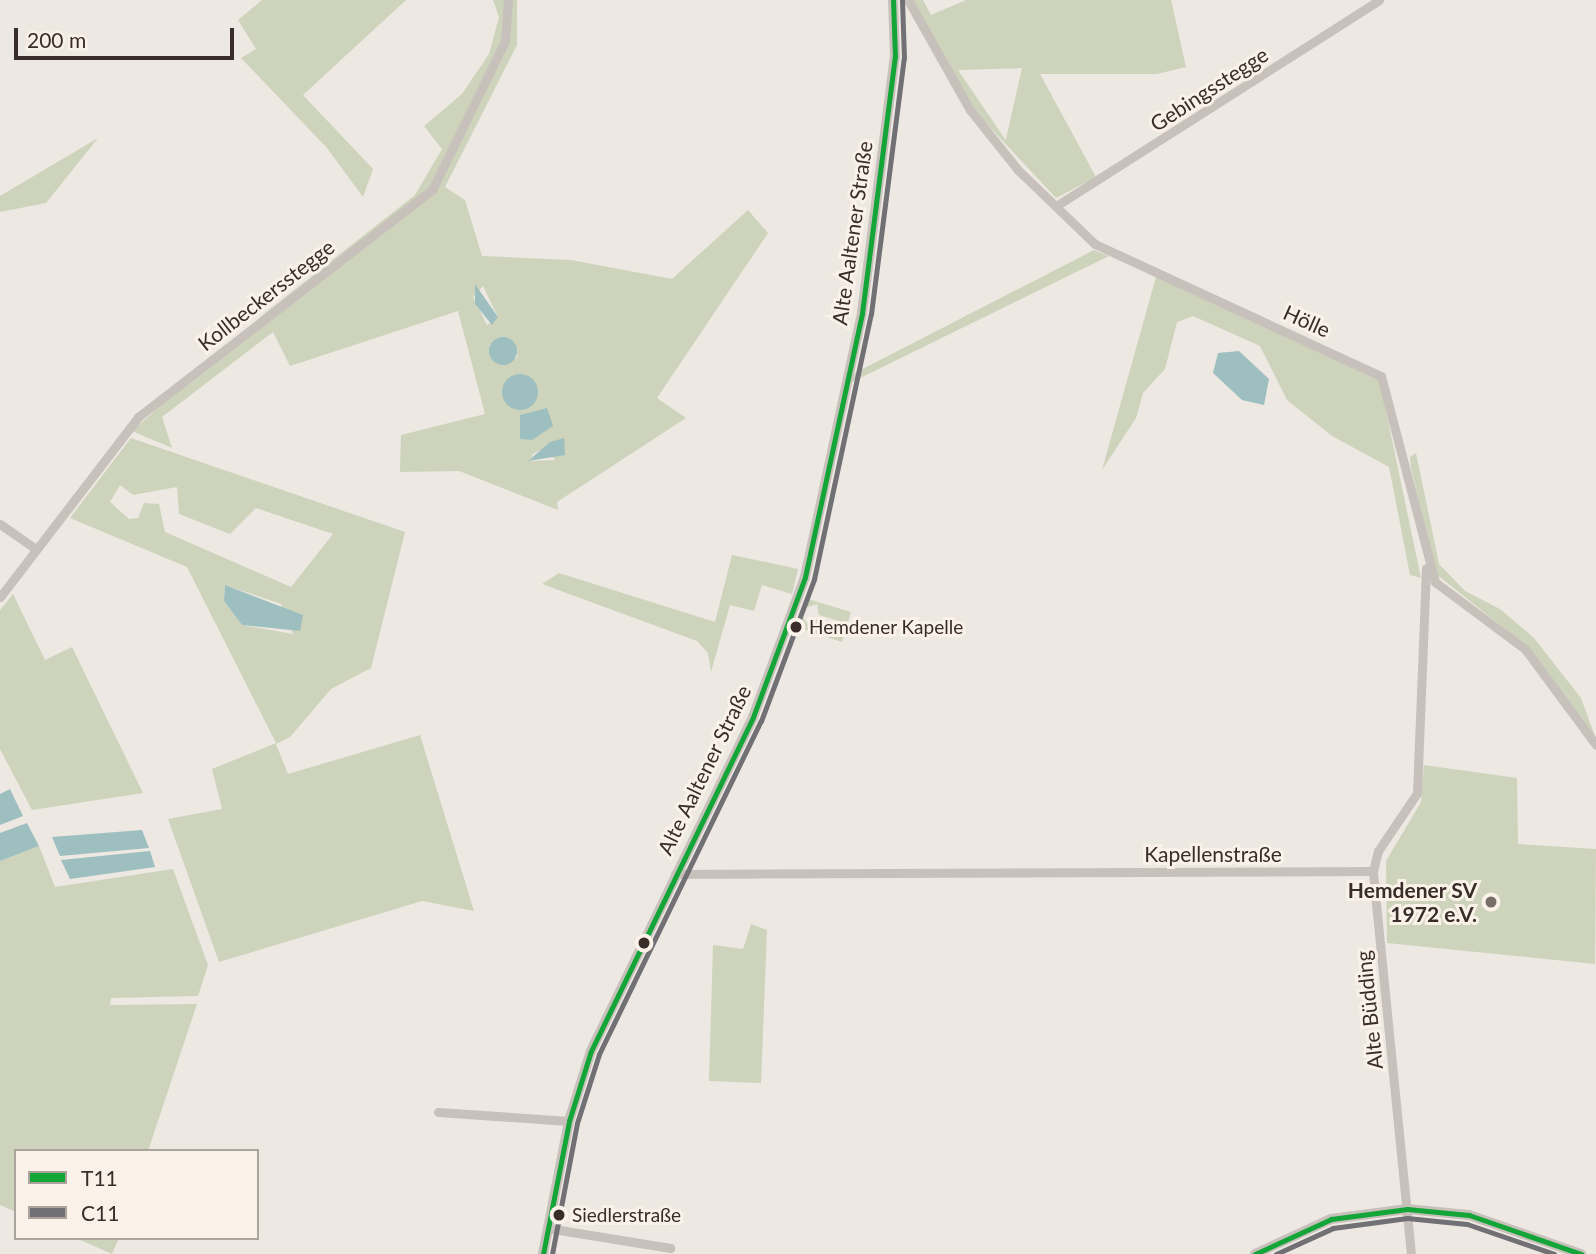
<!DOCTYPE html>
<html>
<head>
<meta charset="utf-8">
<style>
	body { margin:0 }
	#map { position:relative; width:1596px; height:1254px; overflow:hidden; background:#ede8e2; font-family:Lato,sans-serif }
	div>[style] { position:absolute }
	.green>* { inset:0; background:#ced3bc }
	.water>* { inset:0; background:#9ebfbf }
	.round { border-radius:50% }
	.minor>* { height:9px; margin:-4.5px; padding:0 4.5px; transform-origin:4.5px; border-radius:4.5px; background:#c7c0bb }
	.tertiary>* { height:10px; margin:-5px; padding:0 5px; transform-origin:5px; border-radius:5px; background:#c7c0bb }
	.bus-1>* { height:5px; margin:-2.5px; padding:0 2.5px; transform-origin:2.5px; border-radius:2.5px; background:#13a538 }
	.bus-2>* { height:5px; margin:-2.5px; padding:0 2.5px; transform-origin:2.5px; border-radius:2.5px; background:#707075 }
	.dots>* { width:19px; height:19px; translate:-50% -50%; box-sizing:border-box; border:4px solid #faf2e9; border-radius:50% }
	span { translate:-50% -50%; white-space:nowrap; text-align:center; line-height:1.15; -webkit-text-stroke:6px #faf2e9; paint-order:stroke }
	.bus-label { font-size:19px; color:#382d29 }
	.left { translate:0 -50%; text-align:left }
	.street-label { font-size:21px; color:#382d29 }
	.poi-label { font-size:21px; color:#382d29; font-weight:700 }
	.right { translate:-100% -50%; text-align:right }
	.legend { position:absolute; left:14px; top:1149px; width:245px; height:91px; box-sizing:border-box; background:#faf2e9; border:2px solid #aca39c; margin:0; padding:9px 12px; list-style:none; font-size:21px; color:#382d29 }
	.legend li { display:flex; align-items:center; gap:14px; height:35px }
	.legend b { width:35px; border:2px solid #aca39c }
	.scale { position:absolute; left:14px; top:28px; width:220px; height:32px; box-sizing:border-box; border:4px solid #382d29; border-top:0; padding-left:9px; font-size:21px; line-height:24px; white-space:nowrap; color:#382d29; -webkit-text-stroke:5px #faf2e9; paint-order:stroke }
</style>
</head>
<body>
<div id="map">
	<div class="green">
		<div style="clip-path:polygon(262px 0,406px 0,303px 95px,373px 169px,363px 197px,327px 148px,241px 58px,256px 49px,238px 20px)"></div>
		<div style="clip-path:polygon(evenodd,493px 0,505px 0,504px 35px,445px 157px,509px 44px,511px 0,517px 0,517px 45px,445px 187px,465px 200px,482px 256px,571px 260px,672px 279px,748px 210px,768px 233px,657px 398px,686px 418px,557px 502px,558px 510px,459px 471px,400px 472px,401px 435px,485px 414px,458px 311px,290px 366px,273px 332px,162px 417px,172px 448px,132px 431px,265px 313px,415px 195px,442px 149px,424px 126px,462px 94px,489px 54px,499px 17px,493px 0,483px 286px,498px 317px,487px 325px,473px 297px,483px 286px,493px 0,509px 338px,518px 357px,501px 364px,489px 345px,509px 338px,493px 0,546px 447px,555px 460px,529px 461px,533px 454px,546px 447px)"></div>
		<div style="clip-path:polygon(evenodd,912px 0,923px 0,931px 15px,966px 0,1171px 0,1186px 67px,1157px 74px,1040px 74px,1096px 177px,1056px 198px,972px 108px,912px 0,1022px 68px,1006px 139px,1005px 139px,958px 70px,1022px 68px)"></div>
		<div style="clip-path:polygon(98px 138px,46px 203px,0 212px,0 196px)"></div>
		<div style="clip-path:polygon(1094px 250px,1109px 256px,852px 382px,853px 374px)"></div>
		<div style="clip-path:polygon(1156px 277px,1379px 378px,1421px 578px,1410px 575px,1389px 467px,1332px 436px,1287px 400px,1260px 346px,1193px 316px,1177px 322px,1165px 369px,1143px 393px,1136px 418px,1102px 470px)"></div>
		<div style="clip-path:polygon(evenodd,131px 438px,405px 532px,371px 668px,331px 689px,290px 737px,276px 744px,288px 774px,420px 735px,474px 911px,422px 901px,219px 962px,168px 819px,222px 809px,212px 769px,276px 743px,187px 567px,70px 518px,131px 438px,120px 485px,133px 495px,177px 487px,179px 514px,230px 534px,256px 508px,333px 534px,291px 587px,165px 532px,159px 504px,144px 503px,138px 518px,129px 519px,110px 502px,120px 485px,131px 438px,225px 585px,281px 604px,293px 634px,242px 625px,224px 601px,225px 585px)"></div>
		<div style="clip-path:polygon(1416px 453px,1439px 564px,1465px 591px,1500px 609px,1534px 638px,1581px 698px,1596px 739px,1528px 647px,1436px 574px,1411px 468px,1410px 457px)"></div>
		<div style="clip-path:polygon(732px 555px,798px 569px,792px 594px,762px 585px,754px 611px,730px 605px,711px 672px,708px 653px,697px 641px,542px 584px,559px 573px,715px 622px)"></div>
		<div style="clip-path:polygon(13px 594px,45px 660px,72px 647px,143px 793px,32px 810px,0 749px,0 610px)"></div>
		<div style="clip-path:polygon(808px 599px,851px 612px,842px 642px,799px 628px,802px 616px,809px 626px,818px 618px,836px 629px,839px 621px,819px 615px,817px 604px,805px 608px)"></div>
		<div style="clip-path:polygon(1424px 765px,1517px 778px,1518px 844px,1596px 849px,1595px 964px,1387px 943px,1386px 861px,1421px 802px)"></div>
		<div style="clip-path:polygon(39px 846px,55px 887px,173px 869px,208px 965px,198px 996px,111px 998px,110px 1005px,197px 1004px,148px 1151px,16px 1151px,16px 1212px,0 1205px,0 861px)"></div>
		<div style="clip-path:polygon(751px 924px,767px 930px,761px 1083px,709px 1081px,713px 945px,743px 949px)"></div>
		<div style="clip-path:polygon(76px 1238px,119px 1238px,112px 1254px)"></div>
	</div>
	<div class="water">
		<div style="clip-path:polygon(475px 284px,498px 317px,492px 325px,475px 304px)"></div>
		<div class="round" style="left:489px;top:337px;width:28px;height:28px"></div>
		<div style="clip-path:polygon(1239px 351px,1269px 379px,1264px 405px,1242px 400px,1213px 373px,1218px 353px)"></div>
		<div class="round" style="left:502px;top:374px;width:36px;height:36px"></div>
		<div style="clip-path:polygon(547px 408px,553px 426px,532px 440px,520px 439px,520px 415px)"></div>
		<div style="clip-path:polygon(564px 438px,565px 455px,528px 461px,550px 442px)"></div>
		<div style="clip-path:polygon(225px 585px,303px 615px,300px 631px,242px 625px,224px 601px)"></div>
		<div style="clip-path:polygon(10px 789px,23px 816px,0 825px,0 794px)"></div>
		<div style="clip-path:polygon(27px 823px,39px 846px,0 861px,0 833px)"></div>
		<div style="clip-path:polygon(142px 830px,149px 848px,60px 856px,52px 837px)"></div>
		<div style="clip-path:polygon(150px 851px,155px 867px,70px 879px,61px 860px)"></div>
	</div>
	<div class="minor">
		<div style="left:908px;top:0;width:126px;rotate:60.6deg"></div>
		<div style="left:970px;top:110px;width:77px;rotate:51.3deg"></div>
		<div style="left:1018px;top:170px;width:107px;rotate:43.9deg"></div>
		<div style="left:1095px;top:244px;width:315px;rotate:24.8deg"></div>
		<div style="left:1381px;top:376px;width:213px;rotate:75.3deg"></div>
		<div style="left:1435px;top:582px;width:112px;rotate:36.7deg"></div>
		<div style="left:1525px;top:649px;width:119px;rotate:53.5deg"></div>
		<div style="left:1056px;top:206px;width:383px;rotate:-32.5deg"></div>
		<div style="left:0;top:524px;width:44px;rotate:34.8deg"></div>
		<div style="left:0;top:597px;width:227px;rotate:-52.5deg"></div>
		<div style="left:138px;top:417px;width:371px;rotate:-37.7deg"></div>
		<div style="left:432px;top:190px;width:166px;rotate:-63.9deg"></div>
		<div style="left:505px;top:41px;width:41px;rotate:-85.8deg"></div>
		<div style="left:675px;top:874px;width:698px;rotate:-0.25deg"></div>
		<div style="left:438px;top:1112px;width:131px;rotate:3.9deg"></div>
		<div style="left:547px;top:1228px;width:125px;rotate:9.2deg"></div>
		<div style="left:1411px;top:1254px;width:385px;rotate:-95.7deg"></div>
		<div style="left:1373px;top:871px;width:21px;rotate:-76deg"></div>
		<div style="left:1378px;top:851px;width:70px;rotate:-56.1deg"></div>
		<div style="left:1417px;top:793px;width:225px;rotate:-87.7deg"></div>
	</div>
	<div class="tertiary">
		<div style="left:543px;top:1254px;width:136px;rotate:-78.9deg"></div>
		<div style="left:569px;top:1121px;width:73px;rotate:-72.6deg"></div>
		<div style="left:591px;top:1051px;width:371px;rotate:-64.1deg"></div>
		<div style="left:753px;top:717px;width:149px;rotate:-69.6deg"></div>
		<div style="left:805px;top:577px;width:270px;rotate:-77.8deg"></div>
		<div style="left:862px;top:313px;width:258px;rotate:-82.7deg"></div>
		<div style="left:895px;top:57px;width:57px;rotate:-92deg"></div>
		<div style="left:1255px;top:1254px;width:84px;rotate:-24.7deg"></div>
		<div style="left:1331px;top:1219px;width:77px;rotate:-7.5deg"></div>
		<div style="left:1407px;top:1209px;width:62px;rotate:5.5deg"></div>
		<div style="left:1469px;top:1215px;width:119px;rotate:19.2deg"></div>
	</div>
	<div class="bus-1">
		<div style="left:543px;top:1254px;width:136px;rotate:-78.9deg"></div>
		<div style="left:569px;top:1121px;width:73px;rotate:-72.6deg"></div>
		<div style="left:591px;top:1051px;width:371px;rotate:-64.1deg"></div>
		<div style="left:753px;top:717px;width:149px;rotate:-69.6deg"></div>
		<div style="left:805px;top:577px;width:270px;rotate:-77.8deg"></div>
		<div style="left:862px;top:313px;width:258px;rotate:-82.7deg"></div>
		<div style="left:895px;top:57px;width:57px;rotate:-92deg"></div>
		<div style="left:1255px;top:1254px;width:84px;rotate:-24.7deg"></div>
		<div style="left:1331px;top:1219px;width:77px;rotate:-7.5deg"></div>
		<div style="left:1407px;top:1209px;width:62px;rotate:5.5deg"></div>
		<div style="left:1469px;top:1215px;width:119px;rotate:19.2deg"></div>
	</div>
	<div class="bus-2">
		<div style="left:552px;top:1254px;width:133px;rotate:-79.2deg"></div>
		<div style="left:577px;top:1123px;width:72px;rotate:-72.3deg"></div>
		<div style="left:599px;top:1054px;width:370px;rotate:-64.1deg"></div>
		<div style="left:761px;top:721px;width:152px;rotate:-69.5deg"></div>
		<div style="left:814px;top:579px;width:271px;rotate:-77.9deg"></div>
		<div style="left:871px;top:314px;width:258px;rotate:-82.7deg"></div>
		<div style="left:904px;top:58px;width:58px;rotate:-92deg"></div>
		<div style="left:1276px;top:1254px;width:63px;rotate:-24.5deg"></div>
		<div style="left:1333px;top:1228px;width:75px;rotate:-7.7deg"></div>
		<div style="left:1407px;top:1218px;width:60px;rotate:5.7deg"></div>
		<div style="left:1467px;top:1224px;width:92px;rotate:19deg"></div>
	</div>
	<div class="dots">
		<div style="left:796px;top:627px;background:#382d29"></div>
		<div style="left:1491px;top:902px;background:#776e6a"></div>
		<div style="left:644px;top:943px;background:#382d29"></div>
		<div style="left:559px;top:1215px;background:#382d29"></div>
	</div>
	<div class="bus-label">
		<span class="left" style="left:809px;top:627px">Hemdener Kapelle</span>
		<span class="left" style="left:572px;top:1215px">Siedlerstraße</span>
	</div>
	<div class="street-label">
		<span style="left:1209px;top:89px;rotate:-33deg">Gebingsstegge</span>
		<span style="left:852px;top:233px;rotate:-82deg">Alte Aaltener Straße</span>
		<span style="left:266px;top:295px;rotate:-38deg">Kollbeckersstegge</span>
		<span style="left:1307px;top:321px;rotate:24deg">Hölle</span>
		<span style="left:704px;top:770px;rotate:-64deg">Alte Aaltener Straße</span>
		<span style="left:1213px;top:854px">Kapellenstraße</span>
		<span style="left:1369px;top:1010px;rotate:-96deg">Alte Büdding</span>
	</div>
	<div class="poi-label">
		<span class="right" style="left:1477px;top:902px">Hemdener SV<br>1972 e.V.</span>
	</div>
	<ul class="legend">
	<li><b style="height:9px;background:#13a538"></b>T11</li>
	<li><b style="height:9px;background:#707075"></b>C11</li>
	</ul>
	<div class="scale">200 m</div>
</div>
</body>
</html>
